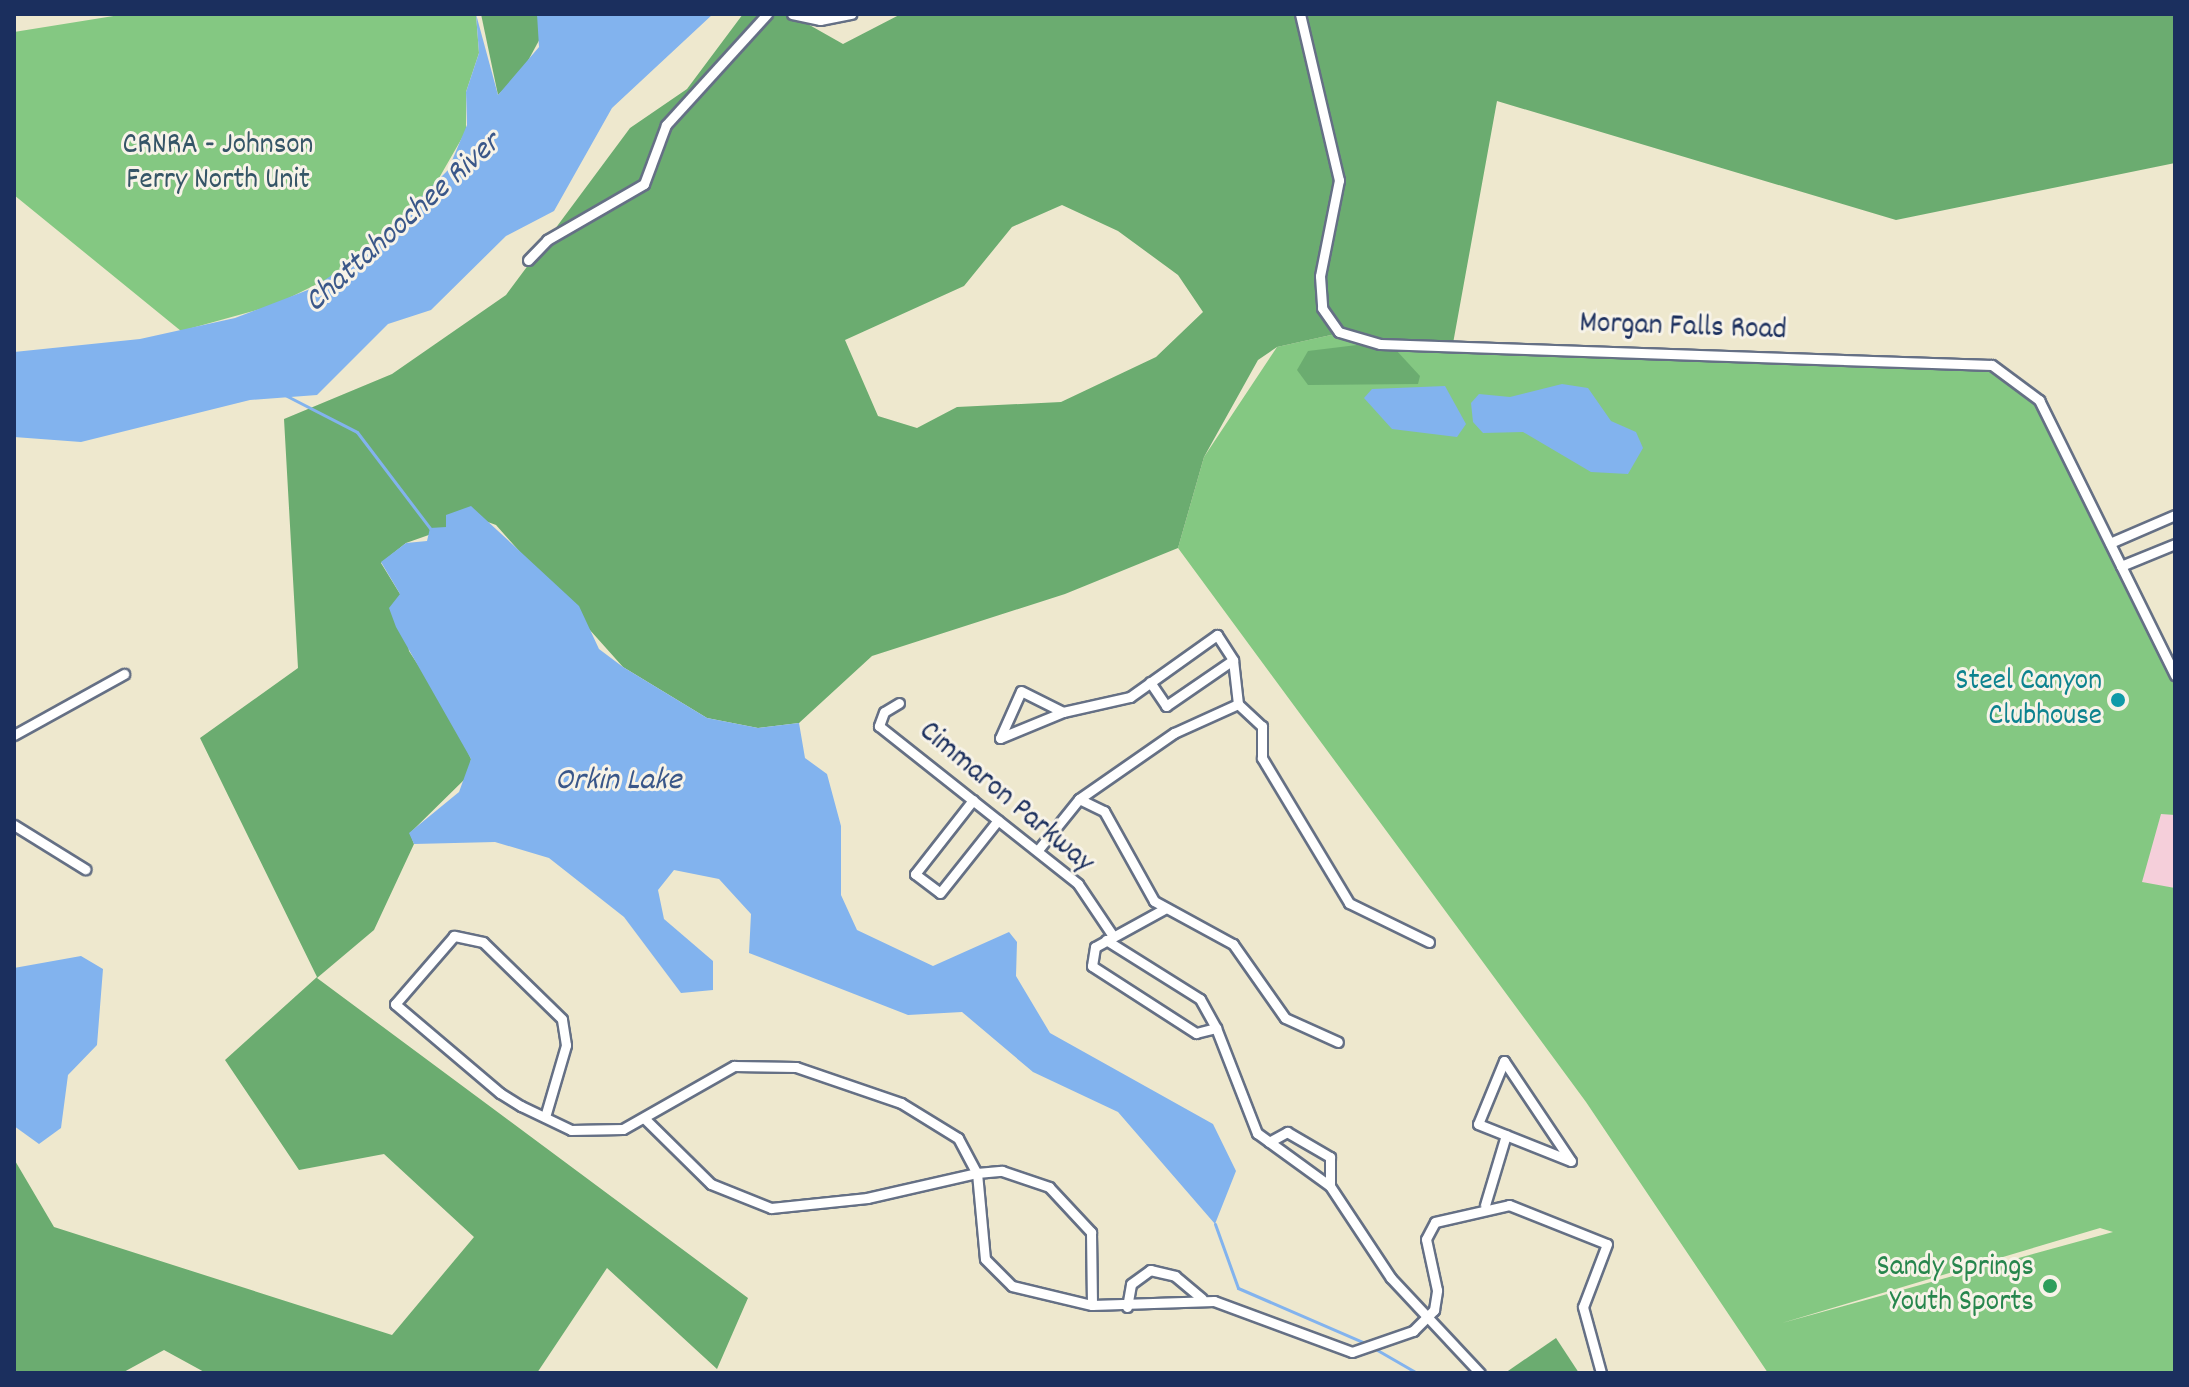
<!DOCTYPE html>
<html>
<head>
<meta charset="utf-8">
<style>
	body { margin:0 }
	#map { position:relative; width:2189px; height:1387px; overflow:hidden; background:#eee8ce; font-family:Dekko,sans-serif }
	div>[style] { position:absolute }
	.built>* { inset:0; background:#f5cfda }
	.green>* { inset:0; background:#84c882 }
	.forest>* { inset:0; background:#6bac70 }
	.water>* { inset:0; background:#82b3ee }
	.stream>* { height:3px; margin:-1.5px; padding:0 1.5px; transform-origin:1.5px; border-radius:1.5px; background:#82b3ee }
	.roads { filter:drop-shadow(2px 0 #657085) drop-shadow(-2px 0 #657085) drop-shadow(0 2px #657085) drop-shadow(0 -2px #657085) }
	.minor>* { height:9px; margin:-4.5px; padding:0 4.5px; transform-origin:4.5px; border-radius:4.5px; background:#fff }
	.dots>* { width:22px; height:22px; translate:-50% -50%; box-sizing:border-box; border:4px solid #f7f3e8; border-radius:50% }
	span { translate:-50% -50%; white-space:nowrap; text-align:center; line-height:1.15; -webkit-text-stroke:6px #f7f3e8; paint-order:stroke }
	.park-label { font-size:30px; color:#355567 }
	.street-label { font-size:30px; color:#1b2f5e }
	.culture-label { font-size:30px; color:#0d838f }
	.right { translate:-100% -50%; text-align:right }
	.leisure-label { font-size:30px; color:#27864d }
	.water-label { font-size:32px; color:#3a5789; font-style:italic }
	.frame { position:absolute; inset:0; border:16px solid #1b2f5e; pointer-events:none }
</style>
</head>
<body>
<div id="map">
	<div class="built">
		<div style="clip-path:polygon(2161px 813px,2175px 815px,2175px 888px,2141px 883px)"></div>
	</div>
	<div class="green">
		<div style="clip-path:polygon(126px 14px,476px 14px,479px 53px,466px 92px,466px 131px,431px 192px,337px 274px,275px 305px,181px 331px,14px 195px,14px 32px)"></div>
		<div style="clip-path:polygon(evenodd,1340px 333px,1385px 346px,1984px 370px,2033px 387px,2175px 669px,2175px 815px,2161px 814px,2142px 882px,2175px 888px,2175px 1373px,1768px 1373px,1586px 1102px,1178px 548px,1204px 457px,1277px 347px,1340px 333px,2100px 1228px,2113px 1232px,1782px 1323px,2100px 1228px)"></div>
	</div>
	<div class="forest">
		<div style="clip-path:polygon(481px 14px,537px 14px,543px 33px,523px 70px,498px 95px)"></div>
		<div style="clip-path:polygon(evenodd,743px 14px,790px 14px,843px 44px,901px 14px,2175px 14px,2175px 163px,1896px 220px,1497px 101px,1452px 349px,1385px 346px,1340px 333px,1277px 347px,1258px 360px,1204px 457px,1178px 548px,1065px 594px,872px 656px,799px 723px,758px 728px,707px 718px,623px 667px,496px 525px,477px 518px,406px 543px,381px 563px,400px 594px,409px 651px,449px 712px,471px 759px,469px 775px,410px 833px,414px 844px,374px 930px,317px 978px,748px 1298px,717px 1369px,607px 1268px,537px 1373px,206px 1373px,164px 1350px,122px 1373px,14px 1373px,14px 1159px,54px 1227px,392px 1335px,474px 1237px,384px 1154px,299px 1170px,225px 1060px,317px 977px,200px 738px,298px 668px,284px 419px,392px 374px,506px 295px,630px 128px,687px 89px,743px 14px,1062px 205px,1118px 231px,1178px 275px,1203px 312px,1156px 357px,1061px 402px,957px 407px,917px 428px,878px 416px,845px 340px,964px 286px,1012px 227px,1062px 205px)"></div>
		<div style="clip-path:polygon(1357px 345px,1396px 350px,1420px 376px,1418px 384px,1308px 385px,1297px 370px,1308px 351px)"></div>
		<div style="clip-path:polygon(1556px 1338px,1579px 1373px,1505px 1373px)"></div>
	</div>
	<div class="water">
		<div style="clip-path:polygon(476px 14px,498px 95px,539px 47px,537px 14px,713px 14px,612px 108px,554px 211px,506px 236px,431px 310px,388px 324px,317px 395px,250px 400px,81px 442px,14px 437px,14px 352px,140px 339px,235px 318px,313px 288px,370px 249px,448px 170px,467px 125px,466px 92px,479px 53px)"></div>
		<div style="clip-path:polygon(1562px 384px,1588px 388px,1611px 421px,1636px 432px,1643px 448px,1628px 474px,1591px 472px,1523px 432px,1483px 433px,1473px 422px,1471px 403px,1479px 394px,1510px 397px)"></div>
		<div style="clip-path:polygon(1445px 386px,1466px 424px,1457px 437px,1392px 429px,1364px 398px,1372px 389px)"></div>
		<div style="clip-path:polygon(471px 506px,579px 606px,599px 649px,623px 667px,707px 718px,758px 728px,799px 723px,805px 758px,827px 774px,841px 826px,841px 895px,857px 930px,933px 966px,1009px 932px,1017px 942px,1016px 976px,1050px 1033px,1213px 1124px,1236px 1171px,1215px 1224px,1118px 1112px,1033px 1072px,962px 1012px,908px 1015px,749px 953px,751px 914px,719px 879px,674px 870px,658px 890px,664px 919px,713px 961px,713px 990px,681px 993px,624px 917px,549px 858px,495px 842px,414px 844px,409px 833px,459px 792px,471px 759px,396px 627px,389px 608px,400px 594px,381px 562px,406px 543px,427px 541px,430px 528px,446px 527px,446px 515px)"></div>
		<div style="clip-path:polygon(81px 956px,103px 969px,97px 1045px,68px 1075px,61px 1128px,39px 1144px,14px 1126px,14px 968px)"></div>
	</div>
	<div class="stream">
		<div style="left:283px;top:394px;width:83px;rotate:27.2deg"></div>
		<div style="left:357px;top:432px;width:121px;rotate:52.8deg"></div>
		<div style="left:1215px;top:1224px;width:68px;rotate:70.2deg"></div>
		<div style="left:1238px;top:1288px;width:138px;rotate:23.4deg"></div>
		<div style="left:1372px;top:1347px;width:52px;rotate:30deg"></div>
	</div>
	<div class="roads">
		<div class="minor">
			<div style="left:792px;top:14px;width:29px;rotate:12deg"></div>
			<div style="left:820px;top:20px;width:32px;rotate:-11deg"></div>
			<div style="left:1300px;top:14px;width:171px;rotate:76.8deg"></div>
			<div style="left:1339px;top:180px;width:98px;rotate:101.2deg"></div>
			<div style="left:1320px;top:276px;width:32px;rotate:86deg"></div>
			<div style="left:1322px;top:308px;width:29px;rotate:55deg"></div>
			<div style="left:1339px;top:332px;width:43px;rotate:16.3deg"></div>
			<div style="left:1380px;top:344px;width:612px;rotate:1.97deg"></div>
			<div style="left:1992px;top:365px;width:59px;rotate:36.7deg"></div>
			<div style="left:2039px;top:400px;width:307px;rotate:63.7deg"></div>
			<div style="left:528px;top:260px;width:28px;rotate:-46deg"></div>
			<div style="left:547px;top:240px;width:112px;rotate:-30deg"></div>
			<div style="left:644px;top:184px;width:63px;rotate:-69.6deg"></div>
			<div style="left:666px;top:125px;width:150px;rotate:-47.7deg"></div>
			<div style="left:2110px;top:543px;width:71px;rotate:-23.3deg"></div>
			<div style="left:2121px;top:566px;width:58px;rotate:-22.2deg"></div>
			<div style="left:1150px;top:682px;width:29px;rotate:56deg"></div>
			<div style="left:1166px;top:706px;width:81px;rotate:-34.5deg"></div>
			<div style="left:899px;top:703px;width:17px;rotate:149deg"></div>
			<div style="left:884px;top:712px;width:15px;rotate:110deg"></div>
			<div style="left:879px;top:726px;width:254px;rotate:38.4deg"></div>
			<div style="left:1078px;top:884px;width:63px;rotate:56.1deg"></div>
			<div style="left:14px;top:735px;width:126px;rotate:-29deg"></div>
			<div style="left:1000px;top:738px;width:68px;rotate:-22.4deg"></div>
			<div style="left:1063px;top:712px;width:69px;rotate:-12.6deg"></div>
			<div style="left:1130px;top:697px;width:107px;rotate:-35.5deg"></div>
			<div style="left:1217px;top:635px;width:30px;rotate:57deg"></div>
			<div style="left:1233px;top:660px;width:44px;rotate:83.5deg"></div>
			<div style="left:1238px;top:704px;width:33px;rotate:43deg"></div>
			<div style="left:1262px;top:726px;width:32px;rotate:90deg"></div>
			<div style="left:1262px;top:758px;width:169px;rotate:59deg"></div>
			<div style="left:1349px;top:903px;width:89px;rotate:26deg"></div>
			<div style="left:1000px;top:738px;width:51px;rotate:-65.9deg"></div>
			<div style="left:1021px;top:691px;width:47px;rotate:26.6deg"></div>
			<div style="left:1079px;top:799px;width:28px;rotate:26deg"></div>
			<div style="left:1104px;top:811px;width:103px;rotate:60.9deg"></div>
			<div style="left:1154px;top:901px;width:90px;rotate:28.6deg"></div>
			<div style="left:1233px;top:944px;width:90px;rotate:54.9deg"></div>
			<div style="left:1285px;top:1018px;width:58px;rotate:24.4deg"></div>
			<div style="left:973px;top:800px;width:94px;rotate:128.1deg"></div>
			<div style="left:915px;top:874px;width:31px;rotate:37deg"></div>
			<div style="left:940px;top:893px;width:93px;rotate:-51.5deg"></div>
			<div style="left:14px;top:825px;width:84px;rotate:31.8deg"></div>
			<div style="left:1038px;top:850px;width:65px;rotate:-51.2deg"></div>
			<div style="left:1079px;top:799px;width:116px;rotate:-34.8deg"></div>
			<div style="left:1174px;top:733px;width:70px;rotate:-24.4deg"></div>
			<div style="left:1166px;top:908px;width:81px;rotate:151.2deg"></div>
			<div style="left:1095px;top:947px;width:19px;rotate:99deg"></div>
			<div style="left:1092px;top:966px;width:124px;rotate:32.8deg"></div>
			<div style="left:1196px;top:1033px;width:21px;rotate:-14deg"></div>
			<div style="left:1216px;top:1028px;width:113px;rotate:68.7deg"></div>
			<div style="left:1257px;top:1133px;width:90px;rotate:36deg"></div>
			<div style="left:1330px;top:1186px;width:110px;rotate:56.5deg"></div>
			<div style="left:1391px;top:1278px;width:130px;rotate:46.9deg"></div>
			<div style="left:1106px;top:940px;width:111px;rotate:32.1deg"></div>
			<div style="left:1200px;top:999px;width:33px;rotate:61deg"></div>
			<div style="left:1504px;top:1061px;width:68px;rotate:112.4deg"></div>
			<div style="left:1478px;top:1124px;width:100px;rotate:21.7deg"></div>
			<div style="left:1504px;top:1061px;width:120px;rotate:56.2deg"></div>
			<div style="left:545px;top:1117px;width:75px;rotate:-73.7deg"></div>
			<div style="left:566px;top:1045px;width:26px;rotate:-99deg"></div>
			<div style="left:562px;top:1019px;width:110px;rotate:-135.7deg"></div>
			<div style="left:483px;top:942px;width:30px;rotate:-168deg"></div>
			<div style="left:454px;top:936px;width:90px;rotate:130.9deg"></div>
			<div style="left:395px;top:1004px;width:138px;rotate:40.3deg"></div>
			<div style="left:500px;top:1093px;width:25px;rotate:32deg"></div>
			<div style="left:521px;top:1106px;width:55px;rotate:25.6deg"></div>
			<div style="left:571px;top:1130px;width:52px;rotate:-1.1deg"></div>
			<div style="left:623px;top:1129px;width:128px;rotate:-29.6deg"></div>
			<div style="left:734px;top:1066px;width:62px;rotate:0.9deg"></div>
			<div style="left:796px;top:1067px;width:111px;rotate:18.9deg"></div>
			<div style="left:901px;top:1103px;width:67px;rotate:31.6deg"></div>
			<div style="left:958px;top:1138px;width:40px;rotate:62deg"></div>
			<div style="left:977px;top:1173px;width:86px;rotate:84.7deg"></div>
			<div style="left:985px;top:1259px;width:38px;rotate:45deg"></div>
			<div style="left:1012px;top:1286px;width:82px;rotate:13.4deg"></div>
			<div style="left:1092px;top:1305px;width:122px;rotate:-1.9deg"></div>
			<div style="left:1214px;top:1301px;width:147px;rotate:20.3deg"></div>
			<div style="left:1352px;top:1352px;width:65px;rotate:-19deg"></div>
			<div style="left:1413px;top:1331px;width:30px;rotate:-45deg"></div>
			<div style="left:1434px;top:1310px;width:20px;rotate:-81deg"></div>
			<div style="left:1437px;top:1290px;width:52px;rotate:-102.2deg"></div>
			<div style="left:1426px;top:1239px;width:19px;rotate:-62deg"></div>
			<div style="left:1435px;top:1222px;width:76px;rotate:-12.9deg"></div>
			<div style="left:1509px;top:1205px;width:105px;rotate:21.7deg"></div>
			<div style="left:1607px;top:1244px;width:67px;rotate:110.9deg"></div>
			<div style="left:1583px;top:1307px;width:68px;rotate:74.7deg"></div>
			<div style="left:644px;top:1118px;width:94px;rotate:44.6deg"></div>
			<div style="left:711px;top:1184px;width:65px;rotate:21.8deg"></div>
			<div style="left:771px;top:1208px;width:97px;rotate:-5.9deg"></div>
			<div style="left:867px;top:1198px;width:113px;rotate:-12.8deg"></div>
			<div style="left:977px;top:1173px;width:25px;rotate:-5deg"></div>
			<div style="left:1002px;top:1171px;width:50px;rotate:18.8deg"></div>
			<div style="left:1049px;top:1187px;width:62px;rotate:47deg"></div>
			<div style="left:1091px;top:1232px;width:73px;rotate:89.2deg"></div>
			<div style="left:1269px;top:1142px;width:21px;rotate:-29deg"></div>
			<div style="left:1287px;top:1132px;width:50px;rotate:30.2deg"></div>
			<div style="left:1330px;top:1157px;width:29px;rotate:90deg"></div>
			<div style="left:1485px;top:1205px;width:73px;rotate:-73.3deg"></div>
			<div style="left:1127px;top:1307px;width:23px;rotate:-80deg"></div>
			<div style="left:1131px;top:1284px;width:24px;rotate:-36deg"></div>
			<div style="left:1150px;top:1270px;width:26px;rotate:13deg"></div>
			<div style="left:1175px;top:1276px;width:35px;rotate:40deg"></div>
		</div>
	</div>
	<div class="dots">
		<div style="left:2118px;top:700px;background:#0f9aa8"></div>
		<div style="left:2050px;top:1286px;background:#2e9e5b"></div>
	</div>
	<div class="park-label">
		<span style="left:218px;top:164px">CRNRA - Johnson<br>Ferry North Unit</span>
	</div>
	<div class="street-label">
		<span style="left:1683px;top:329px;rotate:2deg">Morgan Falls Road</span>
		<span style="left:1005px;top:799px;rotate:40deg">Cimmaron Parkway</span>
	</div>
	<div class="culture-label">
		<span class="right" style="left:2102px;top:700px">Steel Canyon<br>Clubhouse</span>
	</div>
	<div class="leisure-label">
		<span class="right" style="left:2034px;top:1286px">Sandy Springs<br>Youth Sports</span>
	</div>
	<div class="water-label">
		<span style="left:404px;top:224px;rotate:-42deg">Chattahoochee River</span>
		<span style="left:618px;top:782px">Orkin Lake</span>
	</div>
	<div class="frame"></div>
</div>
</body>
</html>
